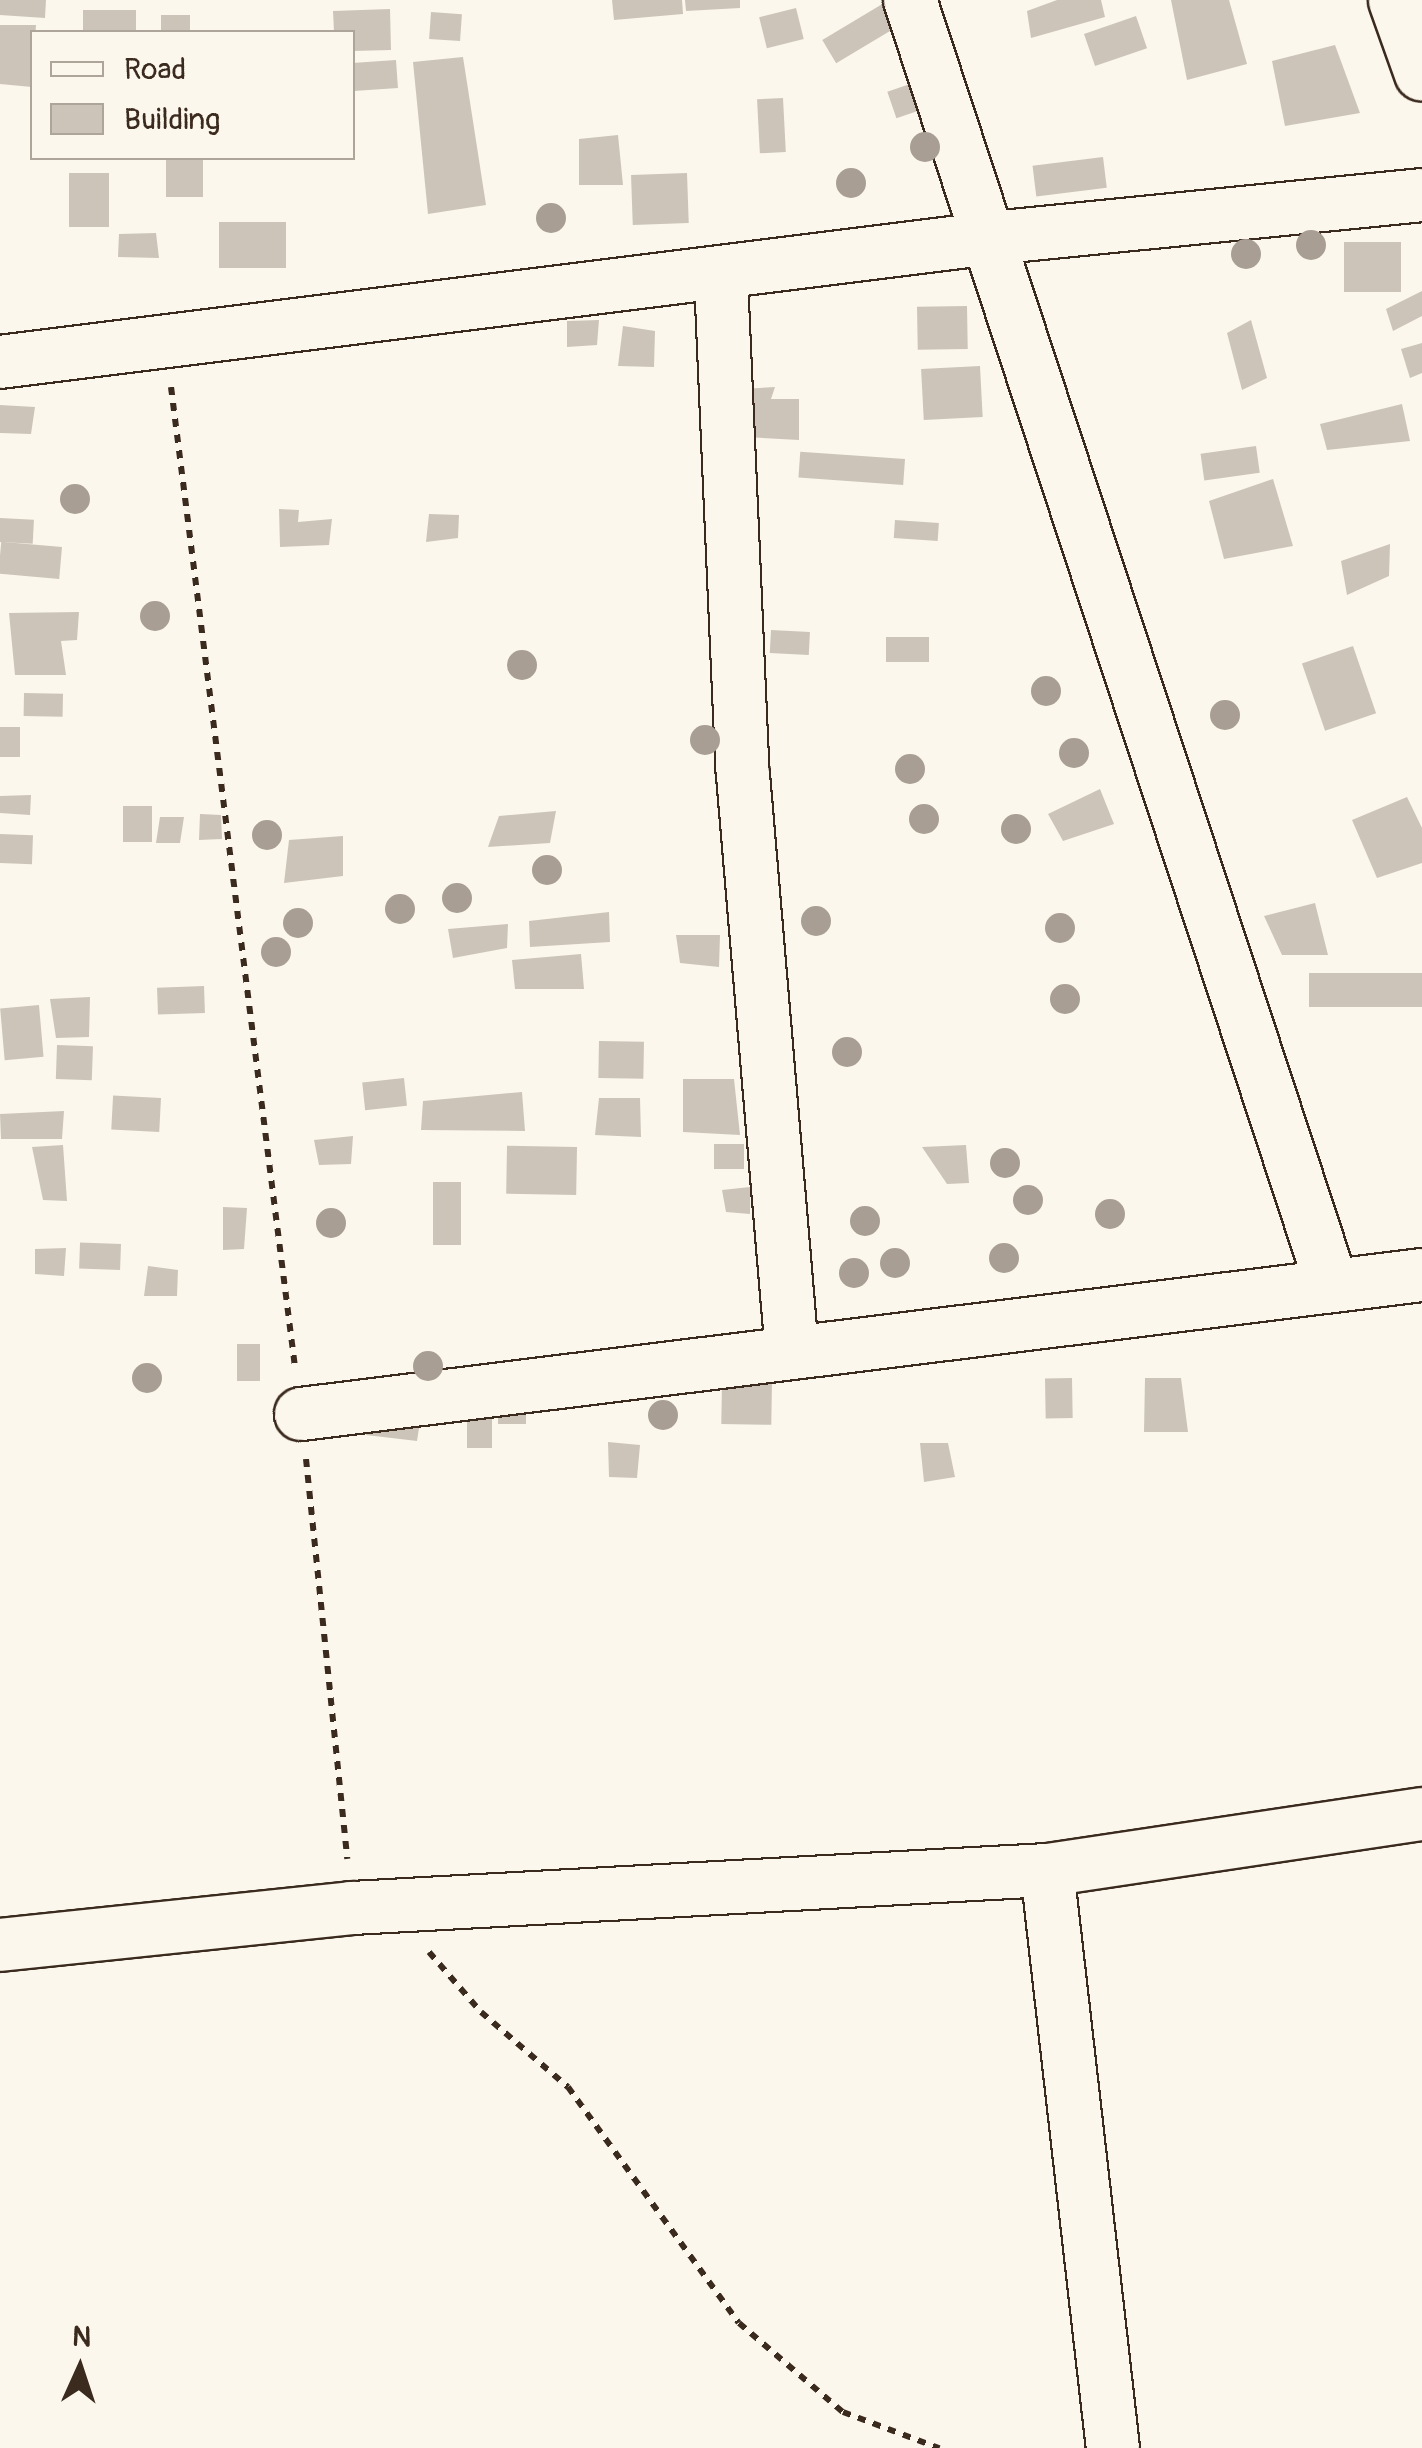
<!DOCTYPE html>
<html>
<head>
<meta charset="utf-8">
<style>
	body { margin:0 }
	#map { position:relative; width:1422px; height:2448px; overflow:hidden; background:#fbf7ec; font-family:Pangolin,sans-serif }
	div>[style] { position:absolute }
	.building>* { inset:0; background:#ccc4b9; transform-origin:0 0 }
	.path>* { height:6px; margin-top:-3px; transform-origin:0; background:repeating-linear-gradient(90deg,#3b2a1e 0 8px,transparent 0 16px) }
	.roads { filter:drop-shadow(2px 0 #3b2a1e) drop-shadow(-2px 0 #3b2a1e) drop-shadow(0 2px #3b2a1e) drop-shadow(0 -2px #3b2a1e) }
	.street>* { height:52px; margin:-26px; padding:0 26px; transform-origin:26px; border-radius:26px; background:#fbf7ec }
	.secondary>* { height:55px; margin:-27.5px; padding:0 27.5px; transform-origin:27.5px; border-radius:27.5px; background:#fbf7ec }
	.trees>* { width:30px; height:30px; margin:-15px; border-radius:50%; background:#a89e93 }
	span { translate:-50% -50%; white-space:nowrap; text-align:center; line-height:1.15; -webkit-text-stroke:8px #fbf7ec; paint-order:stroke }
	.legend { position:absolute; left:30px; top:30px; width:325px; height:130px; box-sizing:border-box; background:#fbf7ec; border:2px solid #aea59a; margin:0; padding:12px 18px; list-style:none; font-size:30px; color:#3b2a1e }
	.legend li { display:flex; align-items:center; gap:20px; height:50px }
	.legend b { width:50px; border:2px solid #aea59a }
	.north { position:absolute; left:30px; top:2318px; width:100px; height:100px; -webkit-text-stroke:8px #fbf7ec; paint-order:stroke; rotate:3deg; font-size:28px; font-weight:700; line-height:40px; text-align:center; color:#3b2a1e }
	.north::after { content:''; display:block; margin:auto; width:35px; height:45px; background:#3b2a1e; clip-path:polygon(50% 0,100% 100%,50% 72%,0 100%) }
</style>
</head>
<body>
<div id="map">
	<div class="building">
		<div style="clip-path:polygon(0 0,46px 0,45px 18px,0 15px)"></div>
		<div style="clip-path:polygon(612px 0,682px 0,683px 14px,614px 20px)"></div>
		<div style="clip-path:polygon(685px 0,740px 0,740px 8px,686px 11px)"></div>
		<div style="clip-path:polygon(1057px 0,1101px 0,1105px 17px,1031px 38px,1027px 11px)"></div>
		<div style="clip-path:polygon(1171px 0,1229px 0,1247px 64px,1187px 80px)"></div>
		<div style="left:884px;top:3px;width:27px;height:72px;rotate:59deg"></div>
		<div style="left:796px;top:8px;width:32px;height:38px;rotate:76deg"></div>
		<div style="clip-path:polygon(390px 9px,391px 50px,352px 51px,352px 32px,334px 32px,333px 11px)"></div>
		<div style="left:136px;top:10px;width:22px;height:53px;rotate:90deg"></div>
		<div style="left:431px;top:12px;width:31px;height:27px;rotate:4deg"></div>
		<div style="left:161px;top:15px;width:29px;height:17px"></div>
		<div style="left:1136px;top:16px;width:34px;height:55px;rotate:71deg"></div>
		<div style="clip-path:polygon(0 25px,36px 25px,32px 87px,0 84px)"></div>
		<div style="clip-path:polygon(1335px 45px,1360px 113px,1285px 126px,1272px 61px)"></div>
		<div style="clip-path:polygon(463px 57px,486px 205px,428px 214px,413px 62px)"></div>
		<div style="left:396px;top:60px;width:28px;height:44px;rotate:86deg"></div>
		<div style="left:910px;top:84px;width:28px;height:24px;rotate:71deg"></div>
		<div style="left:783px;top:98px;width:54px;height:26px;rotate:87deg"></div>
		<div style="clip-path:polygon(618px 135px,623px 185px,579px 185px,579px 139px)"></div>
		<div style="left:1103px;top:157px;width:31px;height:71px;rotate:83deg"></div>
		<div style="left:166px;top:158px;width:37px;height:39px"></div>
		<div style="left:109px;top:173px;width:54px;height:40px;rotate:90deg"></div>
		<div style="left:687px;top:173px;width:50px;height:56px;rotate:88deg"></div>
		<div style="left:219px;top:222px;width:67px;height:46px"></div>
		<div style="clip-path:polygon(156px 233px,159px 258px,118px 257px,119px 234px)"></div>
		<div style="left:1401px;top:242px;width:50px;height:57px;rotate:90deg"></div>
		<div style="clip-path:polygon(1422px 291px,1422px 316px,1393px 331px,1386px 309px)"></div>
		<div style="left:967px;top:306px;width:43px;height:50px;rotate:89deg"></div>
		<div style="clip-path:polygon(599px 320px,597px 345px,567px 347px,567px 321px)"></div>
		<div style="clip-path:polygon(1251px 320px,1267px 378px,1242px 390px,1227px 333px)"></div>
		<div style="clip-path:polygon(623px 326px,655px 331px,654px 367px,618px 366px)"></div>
		<div style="clip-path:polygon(1422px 343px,1422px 373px,1410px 378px,1401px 349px)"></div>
		<div style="left:980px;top:366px;width:51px;height:59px;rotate:87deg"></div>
		<div style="clip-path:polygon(775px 387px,771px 399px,799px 399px,799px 440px,745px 437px,740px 389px)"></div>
		<div style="clip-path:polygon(1402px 404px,1410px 441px,1327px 450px,1320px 424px)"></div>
		<div style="clip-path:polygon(0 405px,35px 407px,31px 434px,0 433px)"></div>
		<div style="left:1256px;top:446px;width:27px;height:56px;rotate:82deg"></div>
		<div style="left:905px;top:459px;width:26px;height:105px;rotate:94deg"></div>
		<div style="clip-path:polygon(1273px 479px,1293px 546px,1224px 559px,1209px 501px)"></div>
		<div style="clip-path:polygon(279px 509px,299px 510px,298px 522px,332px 519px,329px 545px,280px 547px)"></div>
		<div style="clip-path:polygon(429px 514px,459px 515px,458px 538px,426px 542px)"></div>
		<div style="left:0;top:518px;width:34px;height:24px;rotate:3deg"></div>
		<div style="left:895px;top:520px;width:44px;height:18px;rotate:4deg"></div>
		<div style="clip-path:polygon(1390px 544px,1389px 576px,1347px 595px,1341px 561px)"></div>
		<div style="left:62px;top:547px;width:32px;height:61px;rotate:95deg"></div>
		<div style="clip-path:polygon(79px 612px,77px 640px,61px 641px,66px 675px,15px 675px,9px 613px)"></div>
		<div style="left:771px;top:630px;width:39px;height:23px;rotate:3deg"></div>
		<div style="left:929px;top:637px;width:25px;height:43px;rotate:90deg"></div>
		<div style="left:1353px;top:646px;width:71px;height:54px;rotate:71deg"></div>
		<div style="left:24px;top:693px;width:39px;height:23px;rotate:1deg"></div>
		<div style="left:0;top:727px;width:20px;height:30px"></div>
		<div style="clip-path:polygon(1100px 789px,1114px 824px,1063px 841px,1048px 814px)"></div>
		<div style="clip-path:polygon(31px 795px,30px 815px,0 813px,0 796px)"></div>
		<div style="clip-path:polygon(1407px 797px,1422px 828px,1422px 863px,1377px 878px,1352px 820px)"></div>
		<div style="left:123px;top:806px;width:29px;height:36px"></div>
		<div style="clip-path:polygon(556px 811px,550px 843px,488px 847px,499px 816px)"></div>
		<div style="clip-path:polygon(200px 814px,221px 815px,222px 839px,199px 840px)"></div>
		<div style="clip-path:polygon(160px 817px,184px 817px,180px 843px,156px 843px)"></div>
		<div style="left:0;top:834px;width:33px;height:29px;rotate:2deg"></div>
		<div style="clip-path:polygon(343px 836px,343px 876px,284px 883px,289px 840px)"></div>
		<div style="clip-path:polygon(1315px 903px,1328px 955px,1282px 955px,1264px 916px)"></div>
		<div style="clip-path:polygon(609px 912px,610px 942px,530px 947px,529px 921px)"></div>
		<div style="clip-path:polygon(508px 924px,507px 948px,453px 958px,448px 929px)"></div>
		<div style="clip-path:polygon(676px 935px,720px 935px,719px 967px,680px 963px)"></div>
		<div style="clip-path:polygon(581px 954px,584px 989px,515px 989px,512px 960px)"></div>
		<div style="left:1422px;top:973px;width:34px;height:113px;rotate:90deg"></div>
		<div style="left:204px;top:986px;width:27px;height:47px;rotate:88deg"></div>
		<div style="clip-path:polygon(90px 997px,89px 1037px,56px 1038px,50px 999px)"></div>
		<div style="left:39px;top:1005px;width:52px;height:39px;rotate:85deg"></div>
		<div style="left:599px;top:1041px;width:45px;height:37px;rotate:1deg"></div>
		<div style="left:57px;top:1045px;width:36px;height:34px;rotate:2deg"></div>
		<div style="left:404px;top:1078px;width:28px;height:42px;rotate:84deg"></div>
		<div style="clip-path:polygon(683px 1079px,734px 1079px,740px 1135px,683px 1132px)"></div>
		<div style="clip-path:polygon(522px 1092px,525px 1131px,421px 1130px,423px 1101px)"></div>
		<div style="left:161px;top:1098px;width:34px;height:48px;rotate:93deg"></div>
		<div style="clip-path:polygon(599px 1098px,640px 1098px,641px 1137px,595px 1135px)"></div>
		<div style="clip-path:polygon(64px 1111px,62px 1139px,1px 1139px,0 1114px)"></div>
		<div style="clip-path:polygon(353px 1136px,351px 1164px,319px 1165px,314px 1140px)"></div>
		<div style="left:714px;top:1144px;width:30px;height:25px"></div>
		<div style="clip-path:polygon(63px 1145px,67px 1201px,43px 1200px,32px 1147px)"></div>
		<div style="clip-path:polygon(966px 1145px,969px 1183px,947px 1184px,922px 1147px)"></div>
		<div style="left:577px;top:1147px;width:48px;height:70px;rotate:91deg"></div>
		<div style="left:433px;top:1182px;width:28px;height:63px"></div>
		<div style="clip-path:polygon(750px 1187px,750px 1214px,726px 1212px,722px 1190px)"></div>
		<div style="clip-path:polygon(223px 1207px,247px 1208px,244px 1249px,223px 1250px)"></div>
		<div style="left:121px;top:1244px;width:26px;height:41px;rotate:92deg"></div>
		<div style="clip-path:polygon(66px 1248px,64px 1276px,35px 1274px,35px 1249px)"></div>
		<div style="clip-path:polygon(148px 1266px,178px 1270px,177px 1296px,144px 1296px)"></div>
		<div style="left:237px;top:1344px;width:23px;height:37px"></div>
		<div style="left:1072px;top:1378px;width:40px;height:27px;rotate:89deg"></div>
		<div style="clip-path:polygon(1145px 1378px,1181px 1378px,1188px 1432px,1144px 1432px)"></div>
		<div style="left:722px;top:1382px;width:50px;height:42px;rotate:1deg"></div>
		<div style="left:498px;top:1401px;width:28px;height:23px"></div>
		<div style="clip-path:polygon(371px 1413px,421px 1415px,417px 1441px,366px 1435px)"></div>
		<div style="left:467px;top:1416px;width:25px;height:32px"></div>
		<div style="clip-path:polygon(608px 1442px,640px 1445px,637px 1478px,609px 1477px)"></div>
		<div style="clip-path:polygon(920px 1443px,948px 1443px,955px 1477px,924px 1482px)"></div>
	</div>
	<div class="path">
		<div style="left:171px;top:387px;width:988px;rotate:82.79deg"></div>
		<div style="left:306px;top:1459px;width:402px;rotate:84.1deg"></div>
		<div style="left:429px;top:1952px;width:79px;rotate:49.1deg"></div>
		<div style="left:481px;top:2012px;width:115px;rotate:40.8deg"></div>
		<div style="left:568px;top:2087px;width:291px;rotate:54.1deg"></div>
		<div style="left:739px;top:2323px;width:137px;rotate:40.6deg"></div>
		<div style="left:843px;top:2412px;width:103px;rotate:20.6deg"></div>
	</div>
	<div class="roads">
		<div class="street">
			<div style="left:910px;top:0;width:1353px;rotate:71.83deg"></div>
			<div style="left:721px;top:279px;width:496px;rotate:87.5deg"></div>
			<div style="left:743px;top:775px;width:580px;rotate:85.15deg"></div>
			<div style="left:0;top:362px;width:1000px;rotate:-7.13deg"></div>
			<div style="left:992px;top:238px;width:432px;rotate:-5.7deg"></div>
			<div style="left:301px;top:1414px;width:1130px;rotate:-7.07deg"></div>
			<div style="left:1047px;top:1870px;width:582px;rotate:83.49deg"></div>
			<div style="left:0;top:1945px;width:354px;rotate:-6deg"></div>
			<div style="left:352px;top:1908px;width:696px;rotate:-3.13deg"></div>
			<div style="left:1047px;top:1870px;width:379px;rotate:-8.5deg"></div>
		</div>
		<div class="secondary">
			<div style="left:1396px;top:0;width:77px;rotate:70.4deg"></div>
		</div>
	</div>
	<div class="trees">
		<div style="left:925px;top:147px"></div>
		<div style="left:851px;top:183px"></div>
		<div style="left:551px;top:218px"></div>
		<div style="left:1311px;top:245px"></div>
		<div style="left:1246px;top:254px"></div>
		<div style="left:75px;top:499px"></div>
		<div style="left:155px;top:616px"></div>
		<div style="left:522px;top:665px"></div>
		<div style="left:1046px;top:691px"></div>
		<div style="left:1225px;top:715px"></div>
		<div style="left:705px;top:740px"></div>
		<div style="left:1074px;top:753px"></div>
		<div style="left:910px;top:769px"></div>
		<div style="left:924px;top:819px"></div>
		<div style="left:1016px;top:829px"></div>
		<div style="left:267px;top:835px"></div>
		<div style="left:547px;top:870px"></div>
		<div style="left:457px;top:898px"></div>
		<div style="left:400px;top:909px"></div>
		<div style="left:816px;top:921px"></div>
		<div style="left:298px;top:923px"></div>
		<div style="left:1060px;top:928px"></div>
		<div style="left:276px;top:952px"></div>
		<div style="left:1065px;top:999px"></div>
		<div style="left:847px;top:1052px"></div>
		<div style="left:1005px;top:1163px"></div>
		<div style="left:1028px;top:1200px"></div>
		<div style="left:1110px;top:1214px"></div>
		<div style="left:865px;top:1221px"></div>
		<div style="left:331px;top:1223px"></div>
		<div style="left:1004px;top:1258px"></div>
		<div style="left:895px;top:1263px"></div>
		<div style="left:854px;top:1273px"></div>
		<div style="left:428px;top:1366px"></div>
		<div style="left:147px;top:1378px"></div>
		<div style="left:663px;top:1415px"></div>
	</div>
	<ul class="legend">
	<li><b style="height:12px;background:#fbf7ec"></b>Road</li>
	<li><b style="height:28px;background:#ccc4b9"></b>Building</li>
	</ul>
	<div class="north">N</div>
</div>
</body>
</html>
